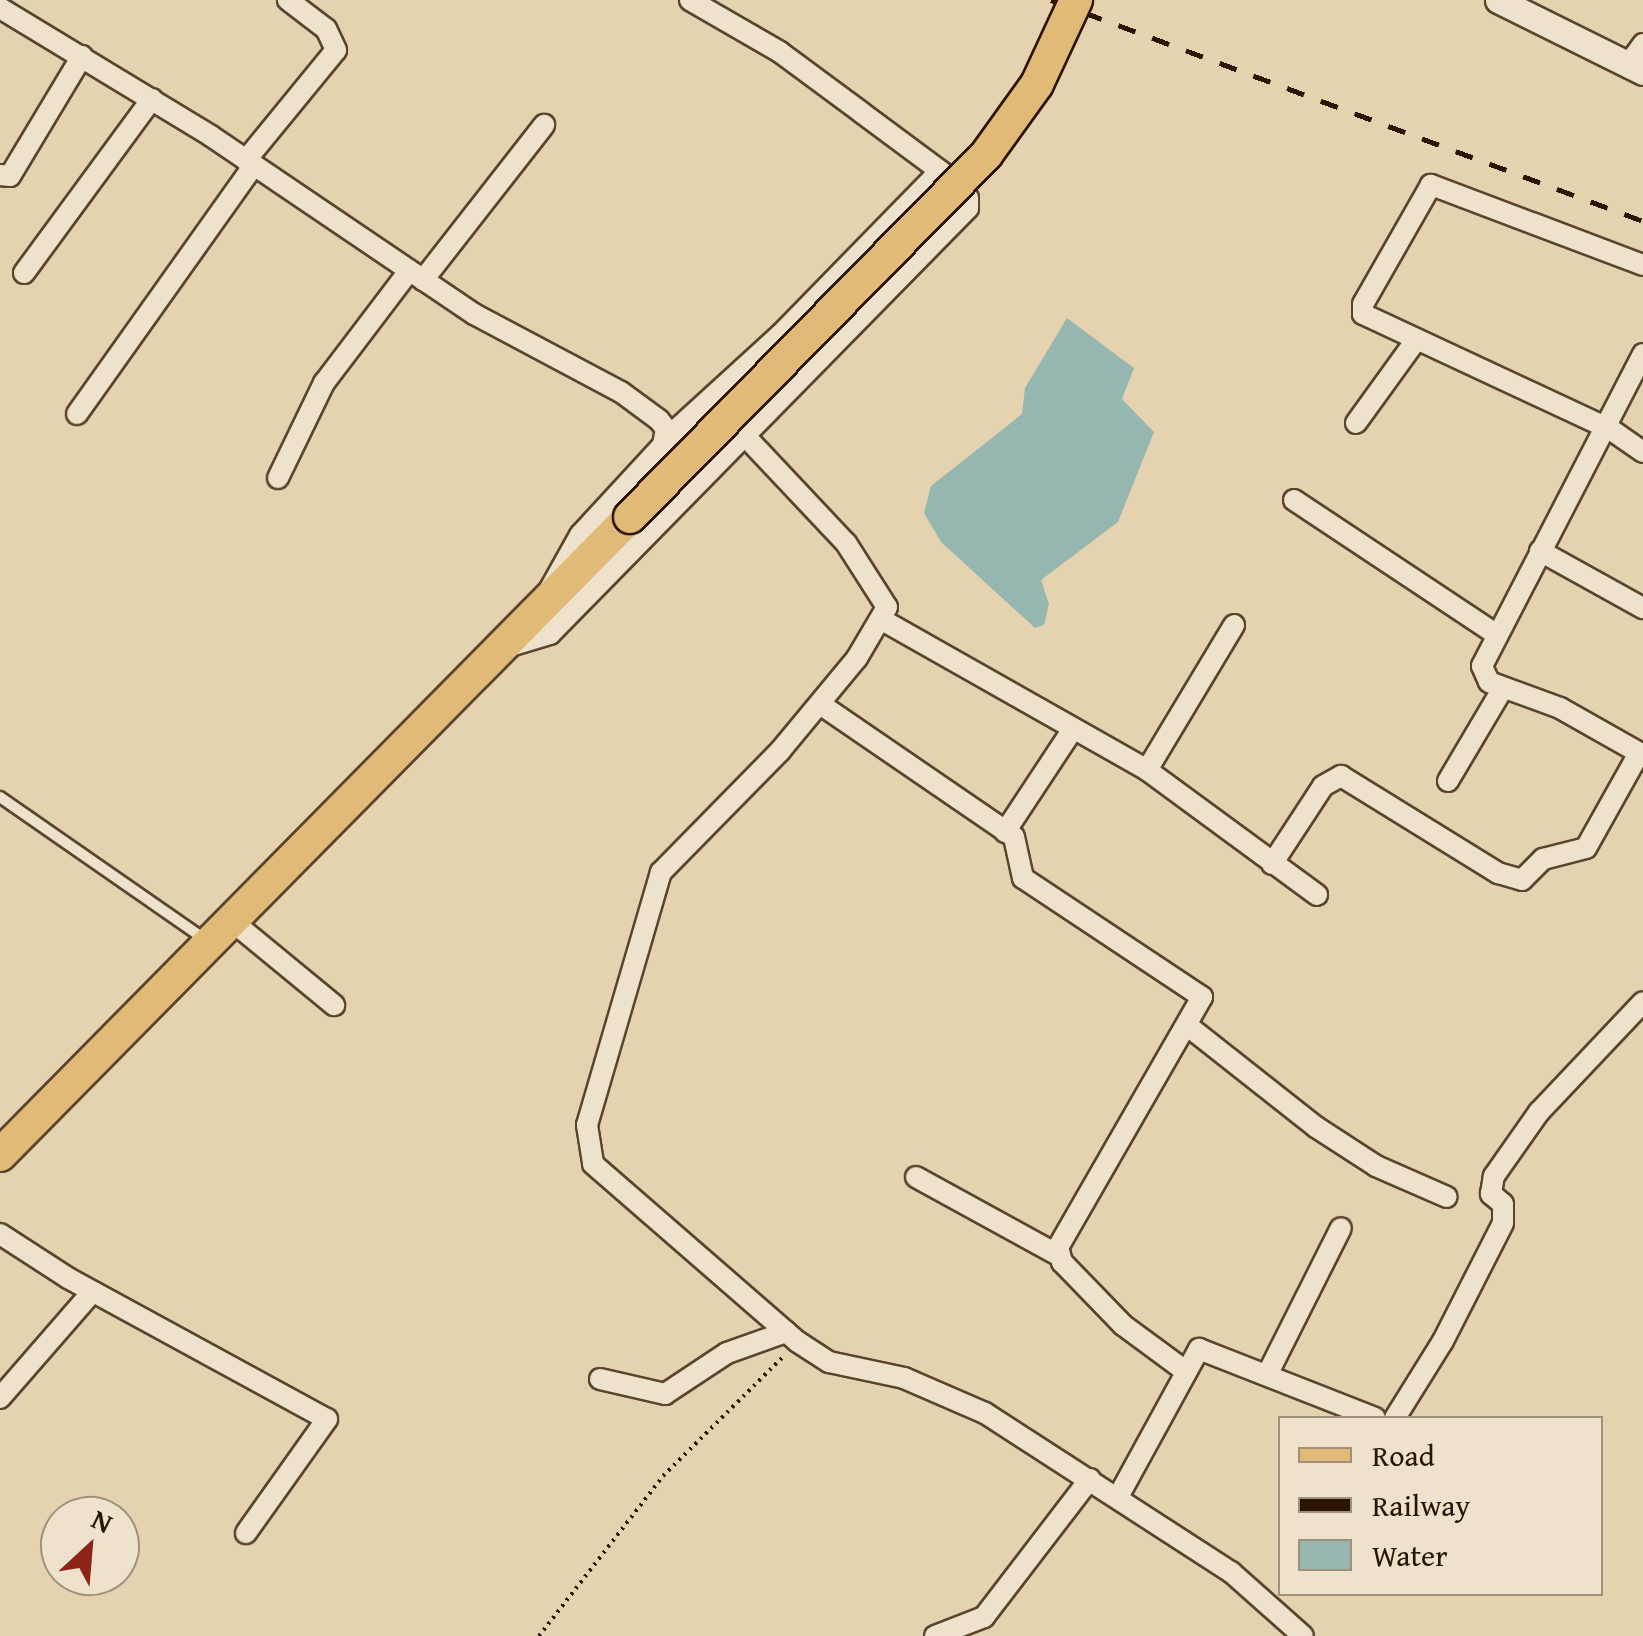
<!DOCTYPE html>
<html>
<head>
<meta charset="utf-8">
<style>
	body { margin:0 }
	#map { position:relative; width:1643px; height:1636px; overflow:hidden; background:#e5d3b0; font-family:"Gentium Book Plus",serif }
	div>[style] { position:absolute }
	.water>* { inset:0; background:#96b7af }
	.path>* { height:4px; margin-top:-2px; transform-origin:0; background:repeating-linear-gradient(90deg,#2b1401 0 2.5px,transparent 0 7.5px) }
	.roads { filter:drop-shadow(2px 0 #5a442d) drop-shadow(-2px 0 #5a442d) drop-shadow(0 2px #5a442d) drop-shadow(0 -2px #5a442d) }
	.service>* { height:10px; margin:-5px; padding:0 5px; transform-origin:5px; border-radius:5px; background:#eee2cc }
	.minor>* { height:20px; margin:-10px; padding:0 10px; transform-origin:10px; border-radius:10px; background:#eee2cc }
	.tertiary>* { height:25px; margin:-12.5px; padding:0 12.5px; transform-origin:12.5px; border-radius:12.5px; background:#eee2cc }
	.primary>* { height:32px; margin:-16px; padding:0 16px; transform-origin:16px; border-radius:16px; background:#e2ba78 }
	.rail>* { height:5px; margin-top:-2.5px; transform-origin:0; background:repeating-linear-gradient(90deg,#2b1401 0 18px,transparent 0 36px) }
	.bridges { filter:drop-shadow(2px 0 #2b1401) drop-shadow(-2px 0 #2b1401) drop-shadow(0 2px #2b1401) drop-shadow(0 -2px #2b1401) }
	.primary-bridge>* { height:32px; margin:-16px; padding:0 16px; transform-origin:16px; border-radius:16px; background:#e2ba78 }
	span { translate:-50% -50%; white-space:nowrap; text-align:center; line-height:1.15; -webkit-text-stroke:9px #eee2cc; paint-order:stroke }
	.legend { position:absolute; left:1278px; top:1416px; width:325px; height:180px; box-sizing:border-box; background:#eee2cc; border:2px solid #a0907b; margin:0; padding:12px 18px; list-style:none; font-size:30px; color:#2b1401 }
	.legend li { display:flex; align-items:center; gap:20px; height:50px }
	.legend b { width:50px; border:2px solid #a0907b }
	.north { position:absolute; left:40px; top:1496px; width:100px; height:100px; box-sizing:border-box; background:#eee2cc; border:2px solid #a0907b; border-radius:50%; rotate:26deg; font-size:28px; font-weight:700; line-height:40px; text-align:center; color:#2b1401 }
	.north::after { content:''; display:block; margin:auto; width:35px; height:45px; background:#8f2418; clip-path:polygon(50% 0,100% 100%,50% 72%,0 100%) }
</style>
</head>
<body>
<div id="map">
	<div class="water">
		<div style="clip-path:polygon(1067px 318px,1134px 368px,1122px 399px,1154px 432px,1118px 522px,1041px 580px,1049px 604px,1044px 625px,1035px 628px,941px 542px,924px 513px,931px 486px,1022px 414px,1025px 388px)"></div>
	</div>
	<div class="path">
		<div style="left:539px;top:1636px;width:202px;rotate:-52.2deg"></div>
		<div style="left:663px;top:1476px;width:172px;rotate:-44.8deg"></div>
	</div>
	<div class="roads">
		<div class="service">
			<div style="left:0;top:797px;width:249px;rotate:34.8deg"></div>
		</div>
		<div class="minor">
			<div style="left:0;top:8px;width:247px;rotate:31.2deg"></div>
			<div style="left:211px;top:136px;width:318px;rotate:34.1deg"></div>
			<div style="left:474px;top:314px;width:166px;rotate:28deg"></div>
			<div style="left:621px;top:392px;width:47px;rotate:36.4deg"></div>
			<div style="left:659px;top:420px;width:11px;rotate:52deg"></div>
			<div style="left:666px;top:429px;width:16px;rotate:101deg"></div>
			<div style="left:663px;top:445px;width:122px;rotate:132.7deg"></div>
			<div style="left:580px;top:535px;width:62px;rotate:119.1deg"></div>
			<div style="left:1628px;top:65px;width:26px;rotate:-54deg"></div>
			<div style="left:246px;top:160px;width:142px;rotate:-50.7deg"></div>
			<div style="left:336px;top:50px;width:23px;rotate:-115deg"></div>
			<div style="left:326px;top:29px;width:48px;rotate:-142.7deg"></div>
			<div style="left:0;top:175px;width:10px;rotate:6deg"></div>
			<div style="left:10px;top:176px;width:140px;rotate:-59deg"></div>
			<div style="left:1643px;top:265px;width:227px;rotate:-159.3deg"></div>
			<div style="left:1431px;top:185px;width:137px;rotate:119.7deg"></div>
			<div style="left:1363px;top:304px;width:10px;rotate:90deg"></div>
			<div style="left:1363px;top:314px;width:272px;rotate:25deg"></div>
			<div style="left:1610px;top:429px;width:40px;rotate:34.9deg"></div>
			<div style="left:24px;top:273px;width:216px;rotate:-53.7deg"></div>
			<div style="left:423px;top:280px;width:197px;rotate:-52deg"></div>
			<div style="left:1643px;top:354px;width:351px;rotate:117.3deg"></div>
			<div style="left:1482px;top:666px;width:17px;rotate:66deg"></div>
			<div style="left:1489px;top:682px;width:76px;rotate:20.1deg"></div>
			<div style="left:1560px;top:708px;width:95px;rotate:29.5deg"></div>
			<div style="left:77px;top:414px;width:305px;rotate:-54.6deg"></div>
			<div style="left:1356px;top:423px;width:102px;rotate:-54.1deg"></div>
			<div style="left:745px;top:436px;width:147px;rotate:46.7deg"></div>
			<div style="left:846px;top:543px;width:76px;rotate:57.4deg"></div>
			<div style="left:887px;top:607px;width:59px;rotate:120.5deg"></div>
			<div style="left:857px;top:658px;width:121px;rotate:129.6deg"></div>
			<div style="left:780px;top:751px;width:170px;rotate:134.5deg"></div>
			<div style="left:661px;top:872px;width:264px;rotate:106.3deg"></div>
			<div style="left:587px;top:1125px;width:39px;rotate:81deg"></div>
			<div style="left:593px;top:1164px;width:271px;rotate:41deg"></div>
			<div style="left:798px;top:1342px;width:37px;rotate:33deg"></div>
			<div style="left:829px;top:1362px;width:77px;rotate:12deg"></div>
			<div style="left:904px;top:1378px;width:88px;rotate:23.4deg"></div>
			<div style="left:985px;top:1413px;width:293px;rotate:32.9deg"></div>
			<div style="left:1231px;top:1572px;width:96px;rotate:41.6deg"></div>
			<div style="left:666px;top:439px;width:154px;rotate:-42.4deg"></div>
			<div style="left:780px;top:335px;width:229px;rotate:-45.7deg"></div>
			<div style="left:278px;top:478px;width:106px;rotate:-64.2deg"></div>
			<div style="left:324px;top:383px;width:141px;rotate:-52.8deg"></div>
			<div style="left:1294px;top:500px;width:244px;rotate:33.6deg"></div>
			<div style="left:1540px;top:551px;width:118px;rotate:29deg"></div>
			<div style="left:884px;top:621px;width:302px;rotate:29.5deg"></div>
			<div style="left:1147px;top:770px;width:211px;rotate:36.3deg"></div>
			<div style="left:507px;top:647px;width:45px;rotate:-16.8deg"></div>
			<div style="left:550px;top:634px;width:597px;rotate:-45.54deg"></div>
			<div style="left:968px;top:208px;width:10px;rotate:-90deg"></div>
			<div style="left:968px;top:198px;width:35px;rotate:-135deg"></div>
			<div style="left:943px;top:173px;width:102px;rotate:-143.4deg"></div>
			<div style="left:861px;top:112px;width:101px;rotate:-143.5deg"></div>
			<div style="left:780px;top:52px;width:104px;rotate:-150deg"></div>
			<div style="left:820px;top:704px;width:235px;rotate:34.4deg"></div>
			<div style="left:1014px;top:837px;width:42px;rotate:77.6deg"></div>
			<div style="left:1023px;top:878px;width:215px;rotate:33.6deg"></div>
			<div style="left:1202px;top:997px;width:289px;rotate:119.9deg"></div>
			<div style="left:1058px;top:1247px;width:16px;rotate:75deg"></div>
			<div style="left:1062px;top:1262px;width:88px;rotate:45.9deg"></div>
			<div style="left:1123px;top:1325px;width:76px;rotate:36.4deg"></div>
			<div style="left:1147px;top:770px;width:169px;rotate:-59deg"></div>
			<div style="left:1448px;top:781px;width:108px;rotate:-59.4deg"></div>
			<div style="left:1005px;top:832px;width:120px;rotate:-56.6deg"></div>
			<div style="left:1272px;top:864px;width:93px;rotate:-56.8deg"></div>
			<div style="left:1323px;top:786px;width:21px;rotate:-29deg"></div>
			<div style="left:1341px;top:776px;width:185px;rotate:31.7deg"></div>
			<div style="left:1498px;top:873px;width:25px;rotate:16deg"></div>
			<div style="left:1522px;top:880px;width:30px;rotate:-45deg"></div>
			<div style="left:1543px;top:859px;width:44px;rotate:-14.3deg"></div>
			<div style="left:1586px;top:848px;width:109px;rotate:-60.8deg"></div>
			<div style="left:233px;top:922px;width:131px;rotate:39.4deg"></div>
			<div style="left:1188px;top:1026px;width:163px;rotate:38.3deg"></div>
			<div style="left:1316px;top:1127px;width:72px;rotate:33deg"></div>
			<div style="left:1376px;top:1166px;width:77px;rotate:23.6deg"></div>
			<div style="left:916px;top:1177px;width:162px;rotate:28.8deg"></div>
			<div style="left:0;top:1234px;width:81px;rotate:32.9deg"></div>
			<div style="left:68px;top:1278px;width:295px;rotate:28.6deg"></div>
			<div style="left:327px;top:1419px;width:140px;rotate:125.4deg"></div>
			<div style="left:1268px;top:1373px;width:162px;rotate:-63.3deg"></div>
			<div style="left:600px;top:1379px;width:67px;rotate:13deg"></div>
			<div style="left:665px;top:1394px;width:74px;rotate:-33.5deg"></div>
			<div style="left:727px;top:1353px;width:63px;rotate:-19.6deg"></div>
			<div style="left:0;top:1398px;width:140px;rotate:-49deg"></div>
			<div style="left:1395px;top:1418px;width:91px;rotate:-58.1deg"></div>
			<div style="left:1443px;top:1341px;width:132px;rotate:-63deg"></div>
			<div style="left:1503px;top:1223px;width:19px;rotate:-90deg"></div>
			<div style="left:1503px;top:1204px;width:16px;rotate:-140deg"></div>
			<div style="left:1491px;top:1194px;width:18px;rotate:-81deg"></div>
			<div style="left:1494px;top:1176px;width:78px;rotate:-54.9deg"></div>
			<div style="left:1539px;top:1112px;width:151px;rotate:-46.6deg"></div>
			<div style="left:1118px;top:1497px;width:169px;rotate:-61.3deg"></div>
			<div style="left:1199px;top:1349px;width:189px;rotate:21.4deg"></div>
			<div style="left:935px;top:1636px;width:53px;rotate:-21.2deg"></div>
			<div style="left:984px;top:1617px;width:174px;rotate:-52.5deg"></div>
		</div>
		<div class="tertiary">
			<div style="left:1498px;top:0;width:162px;rotate:26.4deg"></div>
		</div>
		<div class="primary">
			<div style="left:0;top:1155px;width:897px;rotate:-45.36deg"></div>
		</div>
	</div>
	<div class="rail">
		<div style="left:1051px;top:0;width:632px;rotate:20.47deg"></div>
	</div>
	<div class="bridges">
		<div class="primary-bridge">
			<div style="left:630px;top:517px;width:508px;rotate:-45.48deg"></div>
			<div style="left:986px;top:155px;width:87px;rotate:-54.3deg"></div>
			<div style="left:1037px;top:84px;width:93px;rotate:-65.1deg"></div>
		</div>
	</div>
	<ul class="legend">
	<li><b style="height:12px;background:#e2ba78"></b>Road</li>
	<li><b style="height:12px;background:#2b1401"></b>Railway</li>
	<li><b style="height:28px;background:#96b7af"></b>Water</li>
	</ul>
	<div class="north">N</div>
</div>
</body>
</html>
